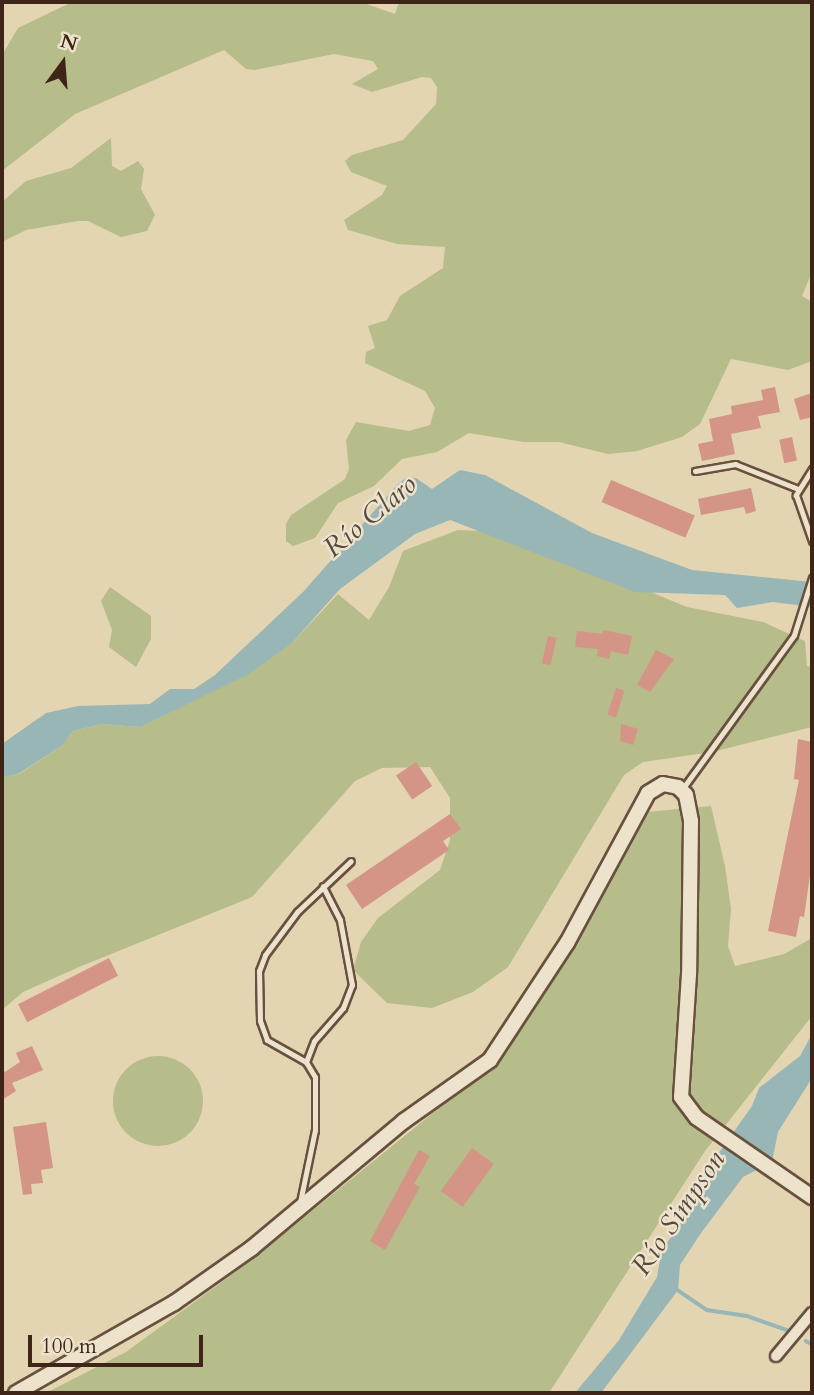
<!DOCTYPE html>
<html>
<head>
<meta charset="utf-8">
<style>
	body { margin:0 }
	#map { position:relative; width:814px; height:1395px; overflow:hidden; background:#e3d4b2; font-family:Cardo,serif }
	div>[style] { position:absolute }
	.green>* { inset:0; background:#b6bc8a }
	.round { border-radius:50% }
	.water>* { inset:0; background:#99b6b7 }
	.stream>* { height:3.5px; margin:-1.75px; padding:0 1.75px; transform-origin:1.75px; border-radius:1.75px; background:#99b6b7 }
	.building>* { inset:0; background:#d49486; transform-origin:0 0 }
	.roads { filter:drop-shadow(2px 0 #68513e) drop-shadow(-2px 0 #68513e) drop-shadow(0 2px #68513e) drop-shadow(0 -2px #68513e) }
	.lane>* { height:5px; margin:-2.5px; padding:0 2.5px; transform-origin:2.5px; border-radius:2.5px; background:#ede3cd }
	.street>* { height:10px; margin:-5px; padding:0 5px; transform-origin:5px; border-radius:5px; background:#ede3cd }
	.secondary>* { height:14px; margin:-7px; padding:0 7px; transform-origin:7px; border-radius:7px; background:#ede3cd }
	span { translate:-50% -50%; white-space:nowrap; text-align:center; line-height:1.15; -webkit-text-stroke:5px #ede3cd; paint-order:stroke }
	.water-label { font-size:28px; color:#56493f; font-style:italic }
	.frame { position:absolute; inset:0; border:4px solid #3f2517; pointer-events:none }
	.north { position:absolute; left:28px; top:28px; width:70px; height:70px; -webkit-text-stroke:5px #ede3cd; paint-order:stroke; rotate:16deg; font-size:19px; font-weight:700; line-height:28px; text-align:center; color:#3f2517 }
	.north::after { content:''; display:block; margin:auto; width:24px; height:32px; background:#3f2517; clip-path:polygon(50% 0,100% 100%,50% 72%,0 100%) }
	.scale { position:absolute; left:28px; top:1335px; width:175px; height:32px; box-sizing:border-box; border:4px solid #3f2517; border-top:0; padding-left:9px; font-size:21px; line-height:24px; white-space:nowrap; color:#3f2517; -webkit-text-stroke:5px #ede3cd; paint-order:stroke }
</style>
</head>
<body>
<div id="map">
	<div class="green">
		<div style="clip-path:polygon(72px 2px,361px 2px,395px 14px,399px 2px,812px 2px,812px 272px,802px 296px,812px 302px,812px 361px,788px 370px,731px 359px,700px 424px,682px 437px,637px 451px,608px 454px,559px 442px,524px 442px,469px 433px,437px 452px,402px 459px,374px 486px,338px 503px,315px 538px,293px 546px,286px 541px,286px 524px,291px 515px,345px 479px,349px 469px,346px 440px,356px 422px,409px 431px,430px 425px,435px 408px,425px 391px,365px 363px,366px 352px,375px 348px,368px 326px,387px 320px,400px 296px,443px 268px,445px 247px,397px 244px,348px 230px,344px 220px,382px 195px,387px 186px,351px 172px,345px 161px,352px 155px,403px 140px,436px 104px,437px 87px,431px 78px,422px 77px,372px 92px,352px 84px,378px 69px,373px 61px,334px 54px,255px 70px,246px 69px,224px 50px,75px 114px,2px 171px,2px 55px,18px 28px)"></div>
		<div style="clip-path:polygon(111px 138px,112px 166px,121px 171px,138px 161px,144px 169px,141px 189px,155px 215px,147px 231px,121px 237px,88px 221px,78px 221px,26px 230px,2px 242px,3px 201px,26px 181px,71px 168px)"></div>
		<div style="clip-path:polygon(458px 530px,505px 532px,687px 607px,763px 622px,805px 641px,807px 666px,812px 667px,812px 727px,712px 752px,643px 762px,624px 775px,508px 967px,473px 992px,432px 1008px,387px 1003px,353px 970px,361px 942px,378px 918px,440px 870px,450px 840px,450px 798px,430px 767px,382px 768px,355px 781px,252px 897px,79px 967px,23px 992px,2px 1010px,2px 778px,19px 774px,63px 745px,73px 731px,102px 724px,140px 727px,292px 643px,338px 594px,369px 620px,389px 587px,403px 551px)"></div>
		<div style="clip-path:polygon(110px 587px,151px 616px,151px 639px,136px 667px,109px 647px,112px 630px,101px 601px)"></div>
		<div style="clip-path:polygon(711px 806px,725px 866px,731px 909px,728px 946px,735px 966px,784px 954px,812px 938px,812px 1016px,705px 1151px,549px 1393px,46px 1393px,126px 1352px,249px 1262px,492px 1065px,544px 990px,646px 812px)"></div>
		<div class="round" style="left:113px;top:1056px;width:90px;height:90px"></div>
	</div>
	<div class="water">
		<div style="clip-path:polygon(460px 470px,485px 475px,592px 533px,692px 570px,812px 582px,812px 607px,773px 602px,737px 608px,725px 595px,635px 592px,450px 520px,415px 534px,340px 589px,292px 643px,249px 674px,140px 727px,102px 724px,73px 731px,63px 745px,18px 774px,2px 778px,2px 744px,46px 713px,78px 706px,150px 704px,170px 689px,194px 689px,215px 675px,304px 591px,397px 485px,407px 477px,416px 478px,432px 489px)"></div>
		<div style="clip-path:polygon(812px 1034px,812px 1078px,778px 1132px,772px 1162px,743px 1177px,701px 1233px,680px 1265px,678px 1290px,601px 1393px,575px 1393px,619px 1340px,657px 1277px,662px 1249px,675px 1232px,685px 1201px,752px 1106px,759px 1088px,800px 1056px)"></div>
	</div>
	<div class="stream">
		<div style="left:676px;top:1289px;width:37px;rotate:34deg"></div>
		<div style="left:707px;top:1310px;width:40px;rotate:8.5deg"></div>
		<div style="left:747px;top:1316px;width:46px;rotate:19.2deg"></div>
		<div style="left:806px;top:1341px;width:7px;rotate:27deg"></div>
	</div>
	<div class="building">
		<div style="clip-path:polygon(775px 387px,780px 412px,758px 416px,761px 428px,731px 434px,735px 454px,702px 461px,698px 444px,713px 441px,709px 419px,732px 414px,731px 406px,763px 400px,761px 390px)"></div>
		<div style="clip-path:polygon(812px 393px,812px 417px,800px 420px,794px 399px)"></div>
		<div style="left:792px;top:437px;width:24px;height:13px;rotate:78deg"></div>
		<div style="left:611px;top:480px;width:91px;height:24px;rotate:23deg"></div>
		<div style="clip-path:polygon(751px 488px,756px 511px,746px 514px,744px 507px,701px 515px,698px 499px)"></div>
		<div style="clip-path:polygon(603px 630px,632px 636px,628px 655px,611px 651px,609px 659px,597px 656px,598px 649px,575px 647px,577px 631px,602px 634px)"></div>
		<div style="left:548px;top:636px;width:9px;height:28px;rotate:13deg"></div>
		<div style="clip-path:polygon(656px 650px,674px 659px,650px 692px,637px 685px)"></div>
		<div style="left:616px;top:688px;width:9px;height:28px;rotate:18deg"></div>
		<div style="clip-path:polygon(621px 724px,638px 729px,633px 745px,620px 741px)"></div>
		<div style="clip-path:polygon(798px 739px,812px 742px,812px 861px,804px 917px,800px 916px,796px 937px,768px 931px,799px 780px,794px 779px)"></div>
		<div style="left:416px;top:762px;width:29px;height:24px;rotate:56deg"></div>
		<div style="clip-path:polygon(450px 814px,461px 829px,443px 841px,449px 850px,362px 909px,346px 885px)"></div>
		<div style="left:109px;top:958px;width:20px;height:102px;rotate:63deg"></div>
		<div style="clip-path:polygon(32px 1046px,43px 1070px,12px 1083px,16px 1091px,2px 1100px,2px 1067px,5px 1072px,20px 1062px,16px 1053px)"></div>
		<div style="clip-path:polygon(46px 1122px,53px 1168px,41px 1170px,43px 1183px,31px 1184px,32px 1194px,23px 1195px,13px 1127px)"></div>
		<div style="left:472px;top:1148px;width:27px;height:53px;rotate:36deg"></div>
		<div style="clip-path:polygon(419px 1150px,430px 1156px,414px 1184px,420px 1187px,385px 1250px,370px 1241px)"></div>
	</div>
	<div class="roads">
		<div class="lane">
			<div style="left:812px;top:469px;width:31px;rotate:122deg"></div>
			<div style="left:796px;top:495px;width:49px;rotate:70.8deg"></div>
			<div style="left:695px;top:471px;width:41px;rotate:-9.9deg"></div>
			<div style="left:735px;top:464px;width:68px;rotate:21.6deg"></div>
			<div style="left:683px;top:788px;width:189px;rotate:-54deg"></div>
			<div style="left:794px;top:635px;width:60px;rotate:-72.5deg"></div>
			<div style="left:306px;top:1062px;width:22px;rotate:-69deg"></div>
			<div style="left:314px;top:1041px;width:44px;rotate:-48.7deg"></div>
			<div style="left:343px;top:1008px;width:25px;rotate:-69deg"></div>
			<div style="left:352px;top:985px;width:66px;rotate:-100.5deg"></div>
			<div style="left:340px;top:920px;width:38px;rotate:-117deg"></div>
			<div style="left:299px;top:1207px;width:79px;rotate:-78.3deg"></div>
			<div style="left:315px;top:1130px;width:53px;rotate:-90deg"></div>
			<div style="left:315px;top:1077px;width:17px;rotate:-121deg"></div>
			<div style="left:306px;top:1062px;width:45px;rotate:-150.6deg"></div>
			<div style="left:267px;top:1040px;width:20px;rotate:-110deg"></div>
			<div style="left:260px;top:1021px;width:50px;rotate:-91.1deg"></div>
			<div style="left:259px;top:971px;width:17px;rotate:-69deg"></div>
			<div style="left:265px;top:955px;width:54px;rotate:-53.3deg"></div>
			<div style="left:297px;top:912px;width:74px;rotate:-43.4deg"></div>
		</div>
		<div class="street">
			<div style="left:776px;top:1356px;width:56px;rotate:-50.1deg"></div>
		</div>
		<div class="secondary">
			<div style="left:16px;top:1393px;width:182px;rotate:-29.7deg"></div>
			<div style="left:174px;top:1303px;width:95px;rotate:-35.2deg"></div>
			<div style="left:252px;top:1248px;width:198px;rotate:-39.9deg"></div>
			<div style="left:404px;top:1121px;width:105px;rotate:-35.3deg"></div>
			<div style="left:490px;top:1060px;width:140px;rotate:-56.7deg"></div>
			<div style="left:567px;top:943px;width:170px;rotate:-61.6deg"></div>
			<div style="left:648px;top:793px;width:17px;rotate:-31deg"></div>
			<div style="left:663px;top:784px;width:15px;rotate:11deg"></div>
			<div style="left:678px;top:787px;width:11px;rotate:45deg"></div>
			<div style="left:686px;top:795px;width:26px;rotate:79deg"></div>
			<div style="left:691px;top:821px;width:153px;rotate:90.7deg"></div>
			<div style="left:689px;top:974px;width:123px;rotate:93.7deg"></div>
			<div style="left:681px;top:1097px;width:26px;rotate:53deg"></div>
			<div style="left:697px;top:1118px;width:140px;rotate:34.5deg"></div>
		</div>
	</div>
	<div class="water-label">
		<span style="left:370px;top:516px;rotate:-40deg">Río Claro</span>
		<span style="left:678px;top:1213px;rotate:-56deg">Río Simpson</span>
	</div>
	<div class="frame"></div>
	<div class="north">N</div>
	<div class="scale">100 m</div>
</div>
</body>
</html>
